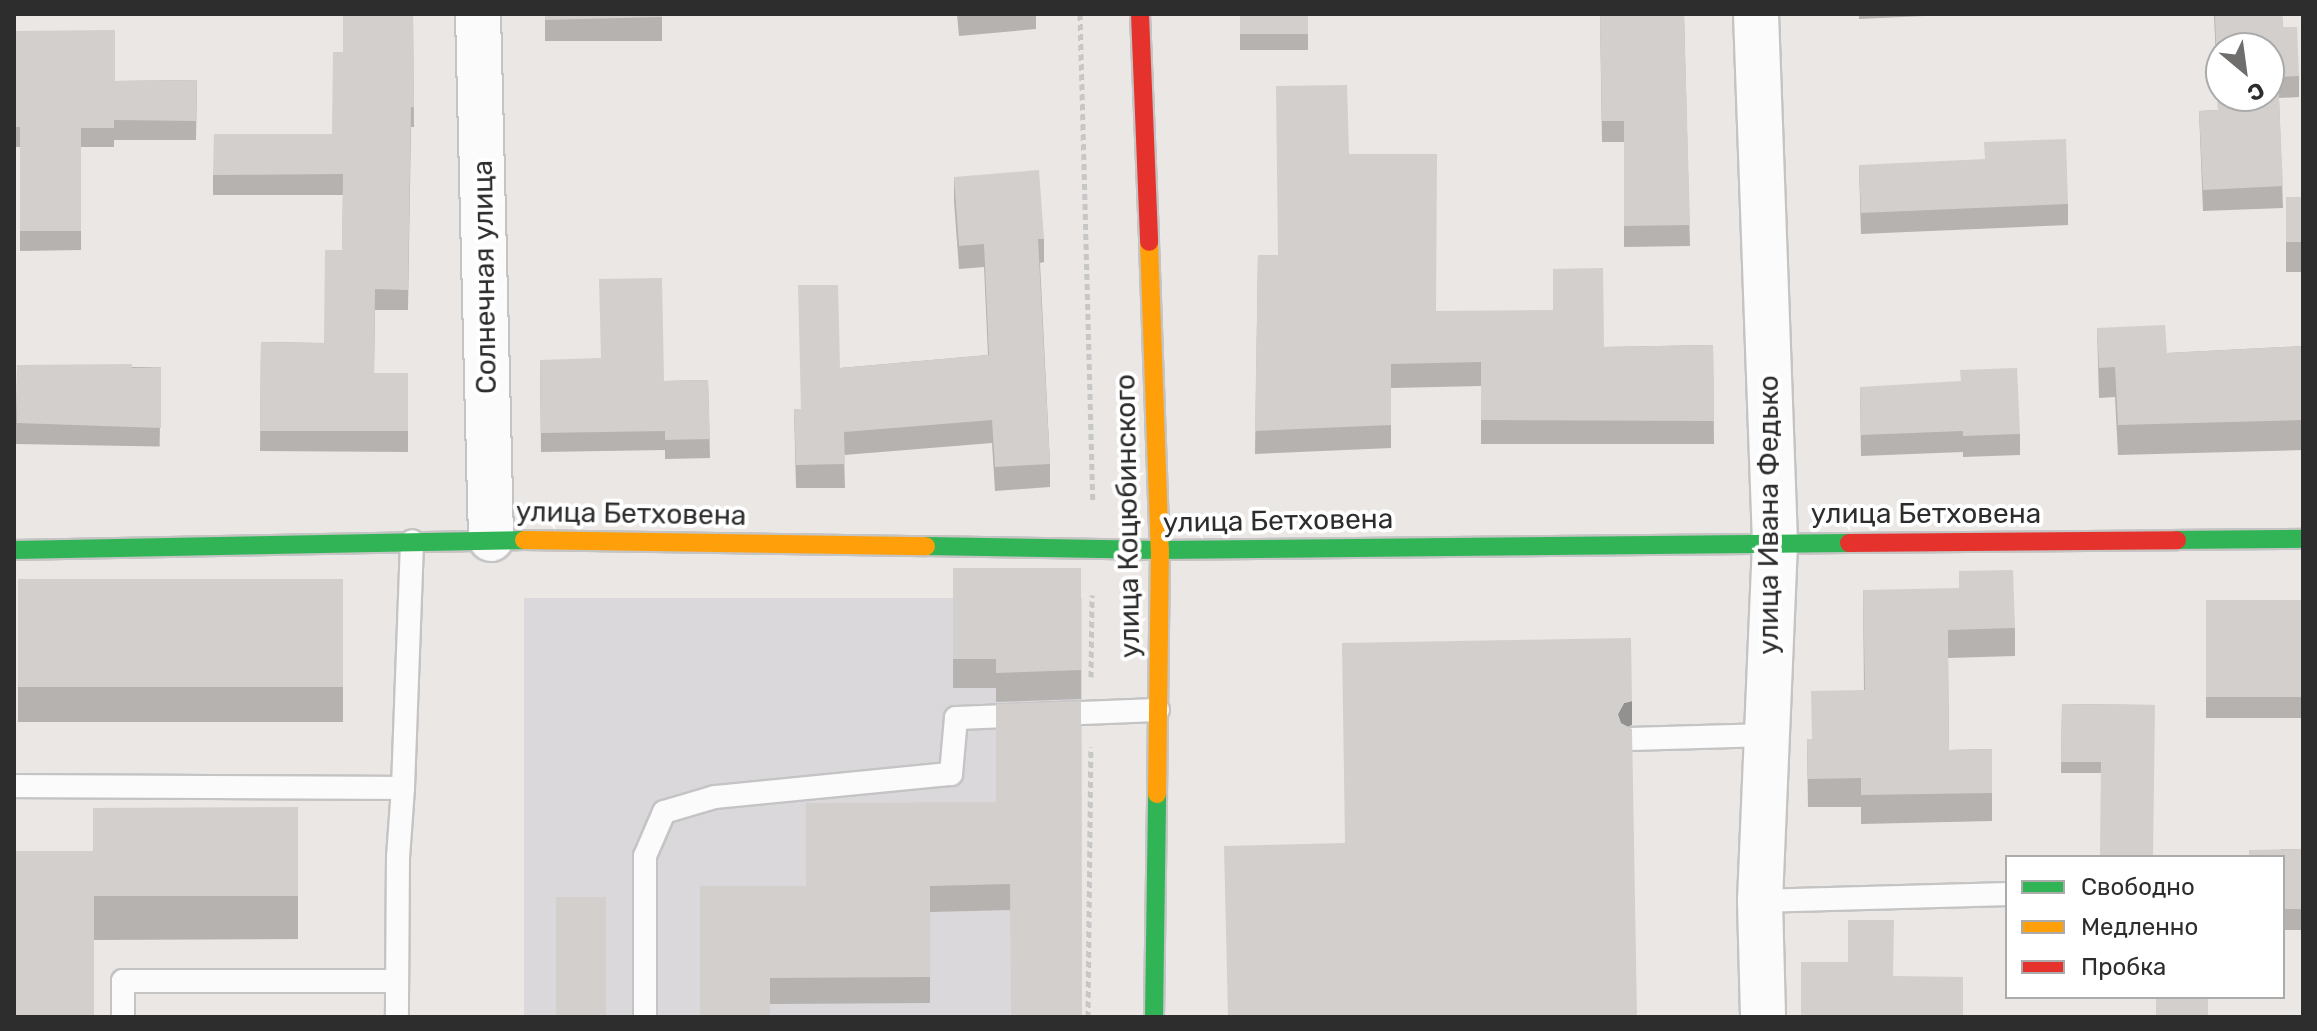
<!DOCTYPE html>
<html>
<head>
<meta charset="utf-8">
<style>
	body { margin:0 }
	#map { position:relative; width:2317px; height:1031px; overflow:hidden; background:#eae7e4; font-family:Rubik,sans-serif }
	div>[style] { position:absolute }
	.industrial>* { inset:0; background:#dad8db; transform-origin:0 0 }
	.path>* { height:5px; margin-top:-2.5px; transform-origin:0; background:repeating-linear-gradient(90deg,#c7c7c7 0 6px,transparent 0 10px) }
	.roads { filter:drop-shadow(2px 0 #c5c4c4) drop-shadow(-2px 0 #c5c4c4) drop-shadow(0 2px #c5c4c4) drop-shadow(0 -2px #c5c4c4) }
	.lane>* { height:22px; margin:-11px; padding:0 11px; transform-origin:11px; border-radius:11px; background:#fcfbfb }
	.street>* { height:44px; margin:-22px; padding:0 22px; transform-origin:22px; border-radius:22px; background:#fcfbfb }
	.fast>* { height:18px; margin:-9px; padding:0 9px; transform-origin:9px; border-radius:9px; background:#30b455 }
	.slow>* { height:18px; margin:-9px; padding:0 9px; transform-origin:9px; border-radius:9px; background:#ff9f0a }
	.jam>* { height:18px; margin:-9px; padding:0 9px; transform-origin:9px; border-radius:9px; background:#e5322d }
	.wall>* { inset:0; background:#b5b2b0; transform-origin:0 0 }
	.shaded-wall>* { inset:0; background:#939190 }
	.building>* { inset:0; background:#d2cfcd; transform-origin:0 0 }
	span { translate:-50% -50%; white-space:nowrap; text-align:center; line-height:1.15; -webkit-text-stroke:8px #fff; paint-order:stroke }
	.street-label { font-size:28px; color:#2d2d2d }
	.frame { position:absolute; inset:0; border:16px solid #2d2d2d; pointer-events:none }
	.legend { position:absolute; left:2005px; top:855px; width:280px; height:144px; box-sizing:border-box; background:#fff; border:2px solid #ababab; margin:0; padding:10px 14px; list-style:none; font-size:24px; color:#2d2d2d }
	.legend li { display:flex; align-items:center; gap:16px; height:40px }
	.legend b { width:40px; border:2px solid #ababab }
	.north { position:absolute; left:2205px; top:32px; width:80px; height:80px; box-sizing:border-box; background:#fff; border:2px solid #ababab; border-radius:50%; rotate:151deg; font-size:22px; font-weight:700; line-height:32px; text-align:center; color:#2d2d2d }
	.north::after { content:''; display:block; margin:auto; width:28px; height:36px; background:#6f6e6d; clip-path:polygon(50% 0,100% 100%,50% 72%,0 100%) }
</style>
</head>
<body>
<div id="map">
	<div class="industrial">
		<div style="left:1082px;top:598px;width:419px;height:558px;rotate:90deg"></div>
	</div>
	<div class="path">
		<div style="left:1080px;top:14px;width:487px;rotate:88.5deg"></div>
		<div style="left:1091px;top:677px;width:82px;rotate:-89.3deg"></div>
		<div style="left:1088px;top:1017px;width:270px;rotate:-89.4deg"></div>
	</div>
	<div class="roads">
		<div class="lane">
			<div style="left:1632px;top:739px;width:135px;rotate:-1.7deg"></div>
			<div style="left:14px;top:786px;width:389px;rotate:0.3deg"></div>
			<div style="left:403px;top:788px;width:69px;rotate:94.1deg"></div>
			<div style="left:398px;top:857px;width:160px;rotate:90.4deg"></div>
			<div style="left:403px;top:788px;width:247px;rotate:-87.9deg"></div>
			<div style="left:1760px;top:901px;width:247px;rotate:-1.6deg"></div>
			<div style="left:123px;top:1017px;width:36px;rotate:-90deg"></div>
			<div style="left:123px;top:981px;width:273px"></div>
			<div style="left:645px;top:1017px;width:161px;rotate:-90deg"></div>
			<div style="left:645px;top:856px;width:48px;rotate:-66.6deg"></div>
			<div style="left:664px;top:812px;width:53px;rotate:-16.4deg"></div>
			<div style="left:715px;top:797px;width:237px;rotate:-5.6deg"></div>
			<div style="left:951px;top:774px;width:56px;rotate:-84.9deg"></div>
			<div style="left:956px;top:718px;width:202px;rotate:-2.3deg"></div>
		</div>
		<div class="street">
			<div style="left:478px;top:14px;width:525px;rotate:88.58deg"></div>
			<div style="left:1756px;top:14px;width:529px;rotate:87.94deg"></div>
			<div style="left:1775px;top:543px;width:358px;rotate:92.4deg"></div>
			<div style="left:1760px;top:901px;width:116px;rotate:88.5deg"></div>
		</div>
		<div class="fast">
			<div style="left:2177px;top:540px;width:126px;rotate:-0.5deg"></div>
			<div style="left:926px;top:546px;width:234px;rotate:1deg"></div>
			<div style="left:1160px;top:550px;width:689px;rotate:-0.58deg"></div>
			<div style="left:14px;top:550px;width:510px;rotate:-1.12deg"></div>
			<div style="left:1154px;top:1017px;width:223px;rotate:-89.2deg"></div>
		</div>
		<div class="slow">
			<div style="left:1149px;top:242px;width:308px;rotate:88deg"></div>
			<div style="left:1160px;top:550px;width:244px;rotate:90.7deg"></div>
			<div style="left:524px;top:540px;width:402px;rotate:0.9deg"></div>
		</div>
		<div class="jam">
			<div style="left:1140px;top:14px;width:228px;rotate:87.7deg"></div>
			<div style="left:1849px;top:543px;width:328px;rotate:-0.5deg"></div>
		</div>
	</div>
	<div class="wall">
		<div style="clip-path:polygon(413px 14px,414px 127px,411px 127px,408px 310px,375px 310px,374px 373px,408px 373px,408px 452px,260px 451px,261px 342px,324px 343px,342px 250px,343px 195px,213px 195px,213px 175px,332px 134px,343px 52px)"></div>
		<div style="left:545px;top:14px;width:117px;height:27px"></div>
		<div style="clip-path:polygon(957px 14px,1036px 14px,1036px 29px,959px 36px)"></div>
		<div style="left:1240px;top:14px;width:68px;height:36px"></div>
		<div style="clip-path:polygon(1594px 14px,1684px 14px,1690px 246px,1624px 247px,1624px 142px,1602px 142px,1600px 16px,1594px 16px)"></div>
		<div style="clip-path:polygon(1859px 14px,1946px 14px,1946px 15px,1859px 19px)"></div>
		<div style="clip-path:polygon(2214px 14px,2282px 14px,2283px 27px,2299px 76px,2299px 97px,2279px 98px,2283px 208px,2203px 211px,2199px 111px,2218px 110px)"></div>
		<div style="clip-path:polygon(14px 31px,115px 81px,197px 80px,196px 140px,114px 140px,114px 147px,81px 147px,81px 250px,20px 251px,20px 147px,14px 147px)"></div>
		<div style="clip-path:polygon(1349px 154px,1436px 311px,1604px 347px,1713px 345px,1714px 444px,1481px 444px,1481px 386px,1391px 388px,1391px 448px,1255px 454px,1258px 255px,1278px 255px)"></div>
		<div style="clip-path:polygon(1859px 165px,2068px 204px,2068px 225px,1861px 234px)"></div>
		<div style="clip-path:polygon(954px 177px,1044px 239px,1044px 262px,1040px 263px,1050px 464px,1050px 487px,995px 491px,992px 443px,844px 455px,845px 488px,796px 488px,794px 409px,801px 409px,840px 368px,988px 355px,984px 267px,959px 269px,954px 201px)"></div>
		<div style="left:2286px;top:197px;width:17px;height:75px"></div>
		<div style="clip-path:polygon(2097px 328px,2167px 353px,2303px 346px,2303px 450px,2118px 455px,2115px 397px,2099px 398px)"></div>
		<div style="clip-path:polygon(540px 360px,664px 381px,708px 380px,710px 458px,665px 459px,665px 450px,541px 452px)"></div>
		<div style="left:17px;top:365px;width:144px;height:79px;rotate:1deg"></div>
		<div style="clip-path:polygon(1860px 387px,2020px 434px,2020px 455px,1963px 457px,1963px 452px,1861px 456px)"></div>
		<div style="clip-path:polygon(953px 568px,1081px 568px,1081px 699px,996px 702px,996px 688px,953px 688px)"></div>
		<div style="left:18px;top:579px;width:325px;height:143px"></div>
		<div style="clip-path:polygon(1863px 590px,2015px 628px,2015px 656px,1948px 658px,1949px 750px,1992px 749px,1992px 821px,1861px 824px,1861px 807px,1808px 807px,1807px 739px,1812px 739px,1864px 690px)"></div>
		<div style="left:2303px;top:600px;width:118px;height:97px;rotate:90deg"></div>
		<div style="clip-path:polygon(1081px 701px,1010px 910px,930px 912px,930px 1003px,770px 1004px,700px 1017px,806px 886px,996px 802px)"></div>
		<div style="clip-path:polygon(2062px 704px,2155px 705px,2101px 773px,2061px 773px)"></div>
		<div style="clip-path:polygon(298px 807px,298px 939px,94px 940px,93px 851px)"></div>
		<div style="left:2303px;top:849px;width:81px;height:22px;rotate:90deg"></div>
	</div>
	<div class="shaded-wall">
		<div style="clip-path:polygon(1632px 701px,1632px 725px,1624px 728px,1618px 739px,1618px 714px,1624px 703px)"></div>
	</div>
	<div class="building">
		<div style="clip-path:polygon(343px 14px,413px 14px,414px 107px,411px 107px,408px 290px,375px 289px,374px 373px,408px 373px,408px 431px,260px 431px,261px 342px,324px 343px,325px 250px,342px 250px,343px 174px,213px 175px,214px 134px,332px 134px,333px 52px,343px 52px)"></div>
		<div style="clip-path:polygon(545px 14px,662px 14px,662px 17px,545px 20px)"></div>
		<div style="left:1240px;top:14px;width:68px;height:20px"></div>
		<div style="clip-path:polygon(1600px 14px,1684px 14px,1690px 225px,1624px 226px,1624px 121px,1602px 121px)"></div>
		<div style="clip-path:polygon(evenodd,2215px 14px,2282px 14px,2283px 27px,2297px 27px,2299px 76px,2278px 77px,2283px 186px,2203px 190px,2199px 111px,2218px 110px,2215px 14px,2221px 48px,2269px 48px,2269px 96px,2221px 96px,2221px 48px)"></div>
		<div style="clip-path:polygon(115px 30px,115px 81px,197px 80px,196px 121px,114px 120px,114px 128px,81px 128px,81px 231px,20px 231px,20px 127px,14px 127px,14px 31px)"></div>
		<div style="clip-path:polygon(1347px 85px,1349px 154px,1437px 154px,1436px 311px,1553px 310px,1553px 269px,1603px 268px,1604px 347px,1713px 345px,1714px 421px,1481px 420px,1481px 362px,1391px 364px,1391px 425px,1255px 431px,1258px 255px,1278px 255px,1276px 86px)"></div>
		<div style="clip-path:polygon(2066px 139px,2068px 204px,1861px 213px,1859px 165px,1985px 159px,1984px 142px)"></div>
		<div style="clip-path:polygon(1039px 170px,1044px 239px,1038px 239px,1050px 464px,995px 467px,992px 420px,844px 432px,845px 464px,796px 465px,794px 409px,801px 409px,798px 285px,838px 285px,840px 368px,989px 355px,984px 244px,959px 246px,954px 177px)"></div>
		<div style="left:2286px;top:197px;width:17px;height:45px"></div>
		<div style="clip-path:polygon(662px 278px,664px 381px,708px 380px,710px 439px,665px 440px,665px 431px,541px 433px,540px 360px,601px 358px,599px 279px)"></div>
		<div style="clip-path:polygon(2165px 325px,2167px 353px,2303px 346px,2303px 420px,2118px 425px,2115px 367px,2099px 368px,2097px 328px)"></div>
		<div style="clip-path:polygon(132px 364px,132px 368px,161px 368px,161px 428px,17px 423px,17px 365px)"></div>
		<div style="clip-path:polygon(2017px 368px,2020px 434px,1963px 436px,1963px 431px,1861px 435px,1860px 387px,1961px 381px,1960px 370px)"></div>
		<div style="clip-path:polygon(953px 568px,1081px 568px,1081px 670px,996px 673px,996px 659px,953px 659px)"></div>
		<div style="clip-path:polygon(2013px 570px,2015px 628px,1948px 630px,1949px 750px,1992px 749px,1992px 793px,1861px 795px,1861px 778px,1808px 779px,1807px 739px,1812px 739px,1811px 691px,1865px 690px,1863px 590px,1959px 588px,1959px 571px)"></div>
		<div style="left:18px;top:579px;width:325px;height:108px"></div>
		<div style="left:2303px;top:600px;width:97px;height:97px;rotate:90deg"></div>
		<div style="clip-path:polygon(1631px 638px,1632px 701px,1624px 703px,1618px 714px,1621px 723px,1632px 729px,1637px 1017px,1228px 1017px,1224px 846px,1345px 843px,1342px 643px)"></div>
		<div style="clip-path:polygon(1081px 701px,1082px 1017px,1011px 1017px,1010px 884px,930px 886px,930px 977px,770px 978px,770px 1017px,700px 1017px,700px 886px,806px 886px,806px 803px,996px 802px,996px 704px)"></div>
		<div style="clip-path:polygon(2062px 704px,2155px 705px,2153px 857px,2100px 857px,2101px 762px,2061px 762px)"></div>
		<div style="clip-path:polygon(298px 807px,298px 896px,94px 896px,94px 1017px,14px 1017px,14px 851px,93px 851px,93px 808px)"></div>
		<div style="clip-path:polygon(2303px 849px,2303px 909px,2283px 909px,2283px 857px,2249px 857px,2249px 850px)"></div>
		<div style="left:556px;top:897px;width:50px;height:120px"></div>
		<div style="clip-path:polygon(1848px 920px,1894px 920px,1893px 976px,1963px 977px,1963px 1017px,1801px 1017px,1801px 962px,1848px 962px)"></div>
		<div style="left:2156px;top:997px;width:52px;height:20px"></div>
	</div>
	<div class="street-label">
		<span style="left:485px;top:277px;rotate:-91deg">Солнечная улица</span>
		<span style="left:631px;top:514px;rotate:1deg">улица Бетховена</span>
		<span style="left:1926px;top:514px">улица Бетховена</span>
		<span style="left:1769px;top:515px;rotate:-90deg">улица Ивана Федько</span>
		<span style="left:1128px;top:516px;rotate:-91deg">улица Коцюбинского</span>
		<span style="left:1278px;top:521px;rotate:-1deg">улица Бетховена</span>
	</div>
	<div class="frame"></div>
	<ul class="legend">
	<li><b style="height:10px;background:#30b455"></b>Свободно</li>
	<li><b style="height:10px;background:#ff9f0a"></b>Медленно</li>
	<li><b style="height:10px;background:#e5322d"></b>Пробка</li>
	</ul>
	<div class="north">С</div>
</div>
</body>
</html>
